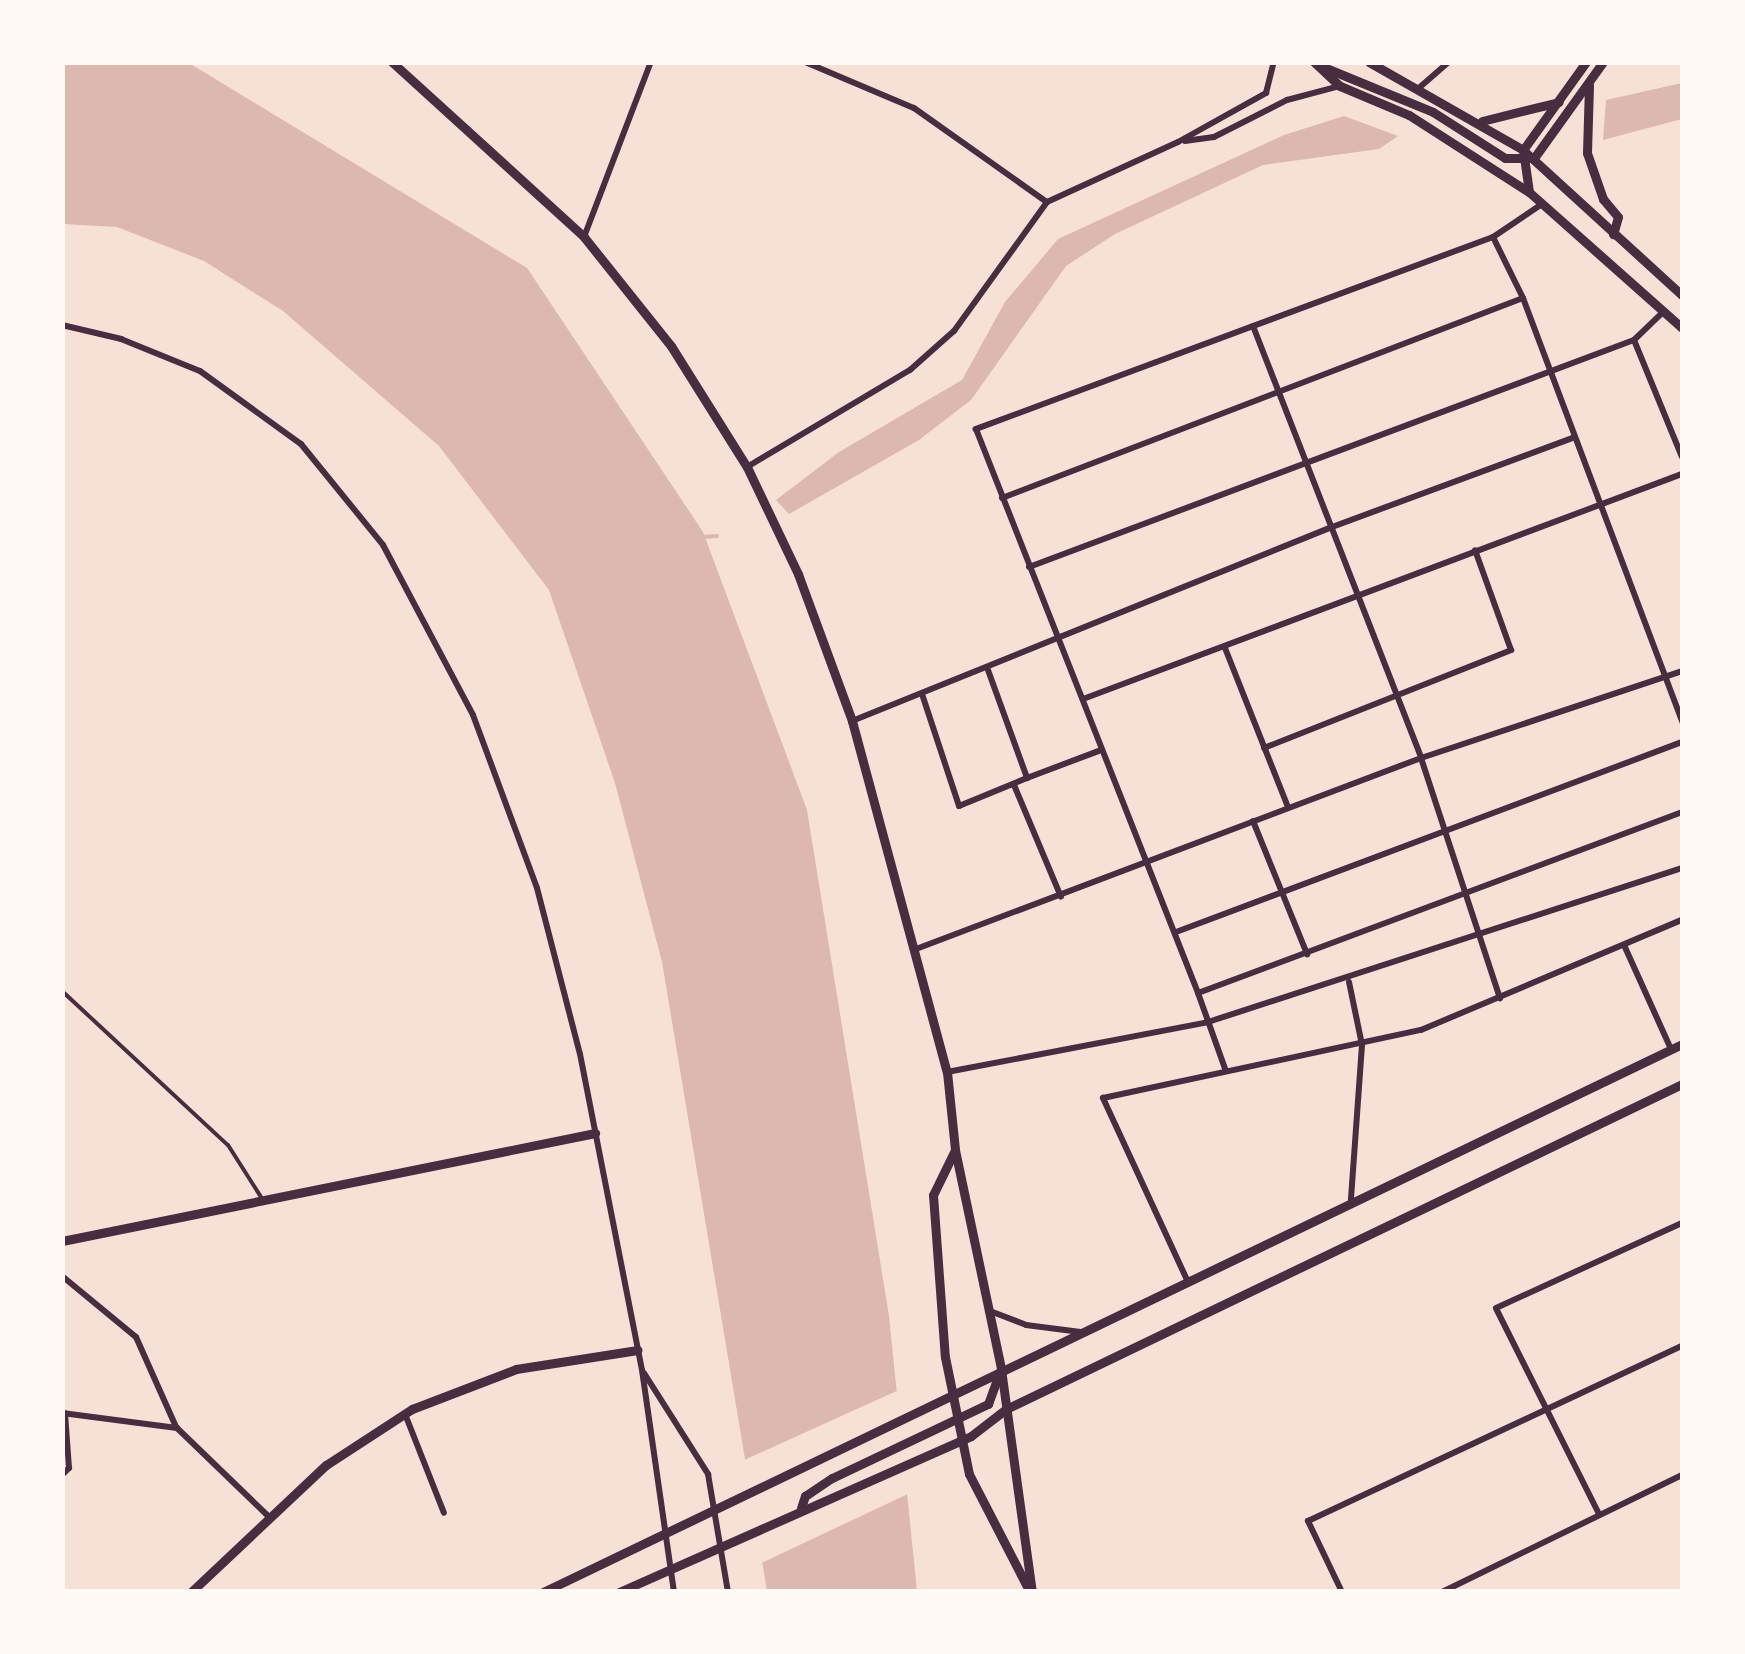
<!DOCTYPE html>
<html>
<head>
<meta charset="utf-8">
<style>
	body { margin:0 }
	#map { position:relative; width:1745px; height:1654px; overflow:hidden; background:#f7e1d7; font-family:Bitter,serif }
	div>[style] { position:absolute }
	.water>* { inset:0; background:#dcb8b0 }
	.pier>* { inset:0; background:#f7e1d7 }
	.stream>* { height:4px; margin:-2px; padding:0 2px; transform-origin:2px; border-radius:2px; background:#dcb8b0 }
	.service>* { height:4px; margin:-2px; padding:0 2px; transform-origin:2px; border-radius:2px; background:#4a2c40 }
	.minor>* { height:6px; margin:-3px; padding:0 3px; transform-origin:3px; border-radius:3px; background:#4a2c40 }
	.tertiary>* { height:9px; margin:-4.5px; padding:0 4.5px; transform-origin:4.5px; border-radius:4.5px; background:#4a2c40 }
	span { translate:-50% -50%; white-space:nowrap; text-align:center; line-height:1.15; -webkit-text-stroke:10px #fffaf5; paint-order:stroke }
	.frame { position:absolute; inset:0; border:65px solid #fffaf5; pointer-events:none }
</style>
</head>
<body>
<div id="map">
	<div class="water">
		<div style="clip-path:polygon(63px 63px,189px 63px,527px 268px,703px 532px,807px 810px,889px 1316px,917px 1591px,767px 1591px,662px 962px,615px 783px,549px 590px,439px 446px,283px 311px,204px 261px,117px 227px,63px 224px)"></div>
		<div style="clip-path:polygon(1682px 83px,1682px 119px,1603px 140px,1606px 100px)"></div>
		<div style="clip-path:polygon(1344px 116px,1398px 136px,1379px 149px,1263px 165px,1115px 234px,1066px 266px,971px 400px,919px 440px,789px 514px,776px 500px,839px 452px,962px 380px,1005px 302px,1058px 239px,1284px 135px)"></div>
	</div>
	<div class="pier">
		<div style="clip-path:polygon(901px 1389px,912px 1492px,757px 1565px,740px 1462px)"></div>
	</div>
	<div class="stream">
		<div style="left:702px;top:537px;width:15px;rotate:-4deg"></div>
	</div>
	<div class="service">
		<div style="left:62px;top:991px;width:226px;rotate:42.9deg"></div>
		<div style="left:228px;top:1145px;width:62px;rotate:57.6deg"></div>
	</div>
	<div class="minor">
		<div style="left:805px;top:62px;width:118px;rotate:22.9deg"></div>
		<div style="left:914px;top:108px;width:163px;rotate:35.3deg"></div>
		<div style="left:1420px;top:87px;width:38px;rotate:-41deg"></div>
		<div style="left:1185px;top:141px;width:29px;rotate:-8deg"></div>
		<div style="left:1214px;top:137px;width:82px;rotate:-26.9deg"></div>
		<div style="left:1287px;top:100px;width:55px;rotate:-14.8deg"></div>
		<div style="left:1542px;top:204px;width:59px;rotate:146deg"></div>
		<div style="left:1493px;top:237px;width:552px;rotate:159.63deg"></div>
		<div style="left:976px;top:429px;width:606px;rotate:68.51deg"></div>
		<div style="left:1198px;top:993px;width:517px;rotate:-20.5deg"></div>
		<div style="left:584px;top:237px;width:187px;rotate:-69.1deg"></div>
		<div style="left:1493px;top:237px;width:68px;rotate:63.8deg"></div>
		<div style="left:1523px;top:298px;width:453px;rotate:69.4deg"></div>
		<div style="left:62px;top:325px;width:61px;rotate:13.3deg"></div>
		<div style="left:121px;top:339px;width:85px;rotate:22.1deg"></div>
		<div style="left:200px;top:371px;width:125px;rotate:35.9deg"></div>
		<div style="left:301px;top:444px;width:130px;rotate:50.9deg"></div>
		<div style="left:383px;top:545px;width:192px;rotate:62.1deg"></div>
		<div style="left:473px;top:715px;width:184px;rotate:69.7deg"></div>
		<div style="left:537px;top:888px;width:171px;rotate:75.5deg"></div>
		<div style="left:580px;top:1054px;width:322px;rotate:78.9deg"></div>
		<div style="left:642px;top:1370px;width:224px;rotate:81.8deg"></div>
		<div style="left:1253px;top:326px;width:464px;rotate:68.7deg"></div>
		<div style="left:1421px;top:758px;width:253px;rotate:71.8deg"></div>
		<div style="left:1634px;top:340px;width:126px;rotate:67.7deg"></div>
		<div style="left:747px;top:467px;width:190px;rotate:-30.8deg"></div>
		<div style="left:910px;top:370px;width:59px;rotate:-41.6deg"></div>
		<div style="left:954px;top:331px;width:159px;rotate:-54.2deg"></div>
		<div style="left:1047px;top:202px;width:144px;rotate:-24.6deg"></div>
		<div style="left:1178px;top:142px;width:101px;rotate:-29.1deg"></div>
		<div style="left:1266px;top:93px;width:32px;rotate:-76deg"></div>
		<div style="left:1002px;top:498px;width:558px;rotate:-21deg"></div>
		<div style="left:1029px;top:567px;width:646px;rotate:-20.57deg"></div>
		<div style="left:1634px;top:340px;width:42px;rotate:-44deg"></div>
		<div style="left:1225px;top:648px;width:171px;rotate:68.4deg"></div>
		<div style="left:988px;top:670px;width:115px;rotate:70.1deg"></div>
		<div style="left:1027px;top:778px;width:79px;rotate:-20.7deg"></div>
		<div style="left:922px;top:694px;width:118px;rotate:71.7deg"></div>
		<div style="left:959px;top:806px;width:74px;rotate:-22.4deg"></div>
		<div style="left:1083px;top:699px;width:640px;rotate:-20.59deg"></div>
		<div style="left:852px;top:721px;width:518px;rotate:-22.01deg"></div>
		<div style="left:1332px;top:527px;width:256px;rotate:-20.3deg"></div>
		<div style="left:1264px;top:748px;width:266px;rotate:-21.6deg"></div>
		<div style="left:1511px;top:650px;width:106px;rotate:-109.8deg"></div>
		<div style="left:1014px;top:785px;width:121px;rotate:67.2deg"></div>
		<div style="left:1253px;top:821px;width:144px;rotate:67.9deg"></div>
		<div style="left:1176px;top:932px;width:540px;rotate:-20.58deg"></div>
		<div style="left:1624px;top:945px;width:114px;rotate:65.7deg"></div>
		<div style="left:916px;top:949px;width:540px;rotate:-20.72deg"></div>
		<div style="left:1421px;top:758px;width:275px;rotate:-18.4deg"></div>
		<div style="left:1349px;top:982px;width:64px;rotate:78.3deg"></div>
		<div style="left:1362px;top:1045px;width:155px;rotate:94.1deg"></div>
		<div style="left:1198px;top:993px;width:83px;rotate:70.3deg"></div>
		<div style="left:947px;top:1072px;width:266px;rotate:-10.8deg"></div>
		<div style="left:1208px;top:1022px;width:498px;rotate:-18deg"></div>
		<div style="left:62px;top:1276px;width:96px;rotate:39.5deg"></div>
		<div style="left:136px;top:1337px;width:98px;rotate:66deg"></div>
		<div style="left:1188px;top:1282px;width:203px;rotate:-114.8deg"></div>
		<div style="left:1103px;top:1098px;width:325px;rotate:-12.1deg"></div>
		<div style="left:1421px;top:1030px;width:283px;rotate:-22.9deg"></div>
		<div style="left:990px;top:1311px;width:39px;rotate:21deg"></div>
		<div style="left:1026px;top:1325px;width:55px;rotate:7.3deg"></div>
		<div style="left:644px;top:1373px;width:120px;rotate:57.6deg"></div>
		<div style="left:708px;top:1474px;width:120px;rotate:80.4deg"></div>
		<div style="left:62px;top:1413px;width:116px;rotate:7.4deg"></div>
		<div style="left:177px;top:1428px;width:127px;rotate:44deg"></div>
		<div style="left:405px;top:1414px;width:106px;rotate:68.5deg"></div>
		<div style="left:62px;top:1475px;width:10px;rotate:-45deg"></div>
		<div style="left:69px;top:1468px;width:55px;rotate:-94.2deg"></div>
		<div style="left:1599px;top:1514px;width:230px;rotate:-116.6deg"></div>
		<div style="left:1496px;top:1308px;width:205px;rotate:-24.6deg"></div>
		<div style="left:1342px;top:1592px;width:79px;rotate:-115.6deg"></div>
		<div style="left:1308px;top:1521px;width:413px;rotate:-25.1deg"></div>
		<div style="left:1442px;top:1592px;width:267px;rotate:-26deg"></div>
	</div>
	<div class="tertiary">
		<div style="left:392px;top:62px;width:260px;rotate:42.3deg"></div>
		<div style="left:584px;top:237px;width:139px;rotate:51.4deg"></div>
		<div style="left:671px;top:346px;width:143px;rotate:57.9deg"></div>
		<div style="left:747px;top:467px;width:119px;rotate:64.5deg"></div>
		<div style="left:798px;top:574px;width:157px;rotate:69.8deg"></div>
		<div style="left:852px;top:721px;width:364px;rotate:74.9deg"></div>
		<div style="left:947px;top:1072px;width:78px;rotate:84.1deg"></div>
		<div style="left:955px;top:1150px;width:224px;rotate:78.1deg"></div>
		<div style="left:1001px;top:1369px;width:225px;rotate:82.1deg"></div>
		<div style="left:1314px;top:62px;width:35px;rotate:43deg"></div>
		<div style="left:1340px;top:86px;width:75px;rotate:22.8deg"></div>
		<div style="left:1409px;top:115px;width:143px;rotate:32.7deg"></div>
		<div style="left:1529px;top:192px;width:205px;rotate:41.6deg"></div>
		<div style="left:1369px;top:62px;width:177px;rotate:29.7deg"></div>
		<div style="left:1523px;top:150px;width:215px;rotate:42.4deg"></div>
		<div style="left:1321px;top:66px;width:121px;rotate:22.3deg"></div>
		<div style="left:1433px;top:112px;width:85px;rotate:32.6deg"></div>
		<div style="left:1505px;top:158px;width:29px"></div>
		<div style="left:1589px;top:85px;width:68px;rotate:91.7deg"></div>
		<div style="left:1587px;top:153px;width:49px;rotate:70.8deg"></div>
		<div style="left:1603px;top:199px;width:23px;rotate:50deg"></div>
		<div style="left:1618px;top:217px;width:18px;rotate:106deg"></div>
		<div style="left:1482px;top:121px;width:79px;rotate:-13.9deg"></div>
		<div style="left:1534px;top:158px;width:118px;rotate:-54.3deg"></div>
		<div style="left:1529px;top:192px;width:42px;rotate:-98.1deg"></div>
		<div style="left:1523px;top:150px;width:108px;rotate:-54.4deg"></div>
		<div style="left:955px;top:1150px;width:50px;rotate:116.1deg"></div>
		<div style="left:933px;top:1195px;width:162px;rotate:85.8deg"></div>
		<div style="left:945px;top:1357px;width:119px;rotate:78.4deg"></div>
		<div style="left:969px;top:1474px;width:133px;rotate:62.7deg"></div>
		<div style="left:62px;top:1241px;width:544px;rotate:-11.45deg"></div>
		<div style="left:801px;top:1508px;width:13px;rotate:-72deg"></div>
		<div style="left:805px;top:1496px;width:32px;rotate:-34deg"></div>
		<div style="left:832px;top:1478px;width:173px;rotate:-25.4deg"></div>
		<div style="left:988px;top:1404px;width:35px;rotate:-70deg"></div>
		<div style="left:191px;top:1592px;width:185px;rotate:-43.3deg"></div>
		<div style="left:326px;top:1465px;width:103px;rotate:-33.1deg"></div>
		<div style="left:412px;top:1409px;width:111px;rotate:-21deg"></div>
		<div style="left:516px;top:1369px;width:123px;rotate:-8.9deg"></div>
		<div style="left:543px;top:1592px;width:1264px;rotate:-25.69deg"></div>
		<div style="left:619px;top:1592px;width:385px;rotate:-23.9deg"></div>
		<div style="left:971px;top:1436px;width:44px;rotate:-37.6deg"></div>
		<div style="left:1006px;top:1409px;width:750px;rotate:-25.68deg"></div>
	</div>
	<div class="frame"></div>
</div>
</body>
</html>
